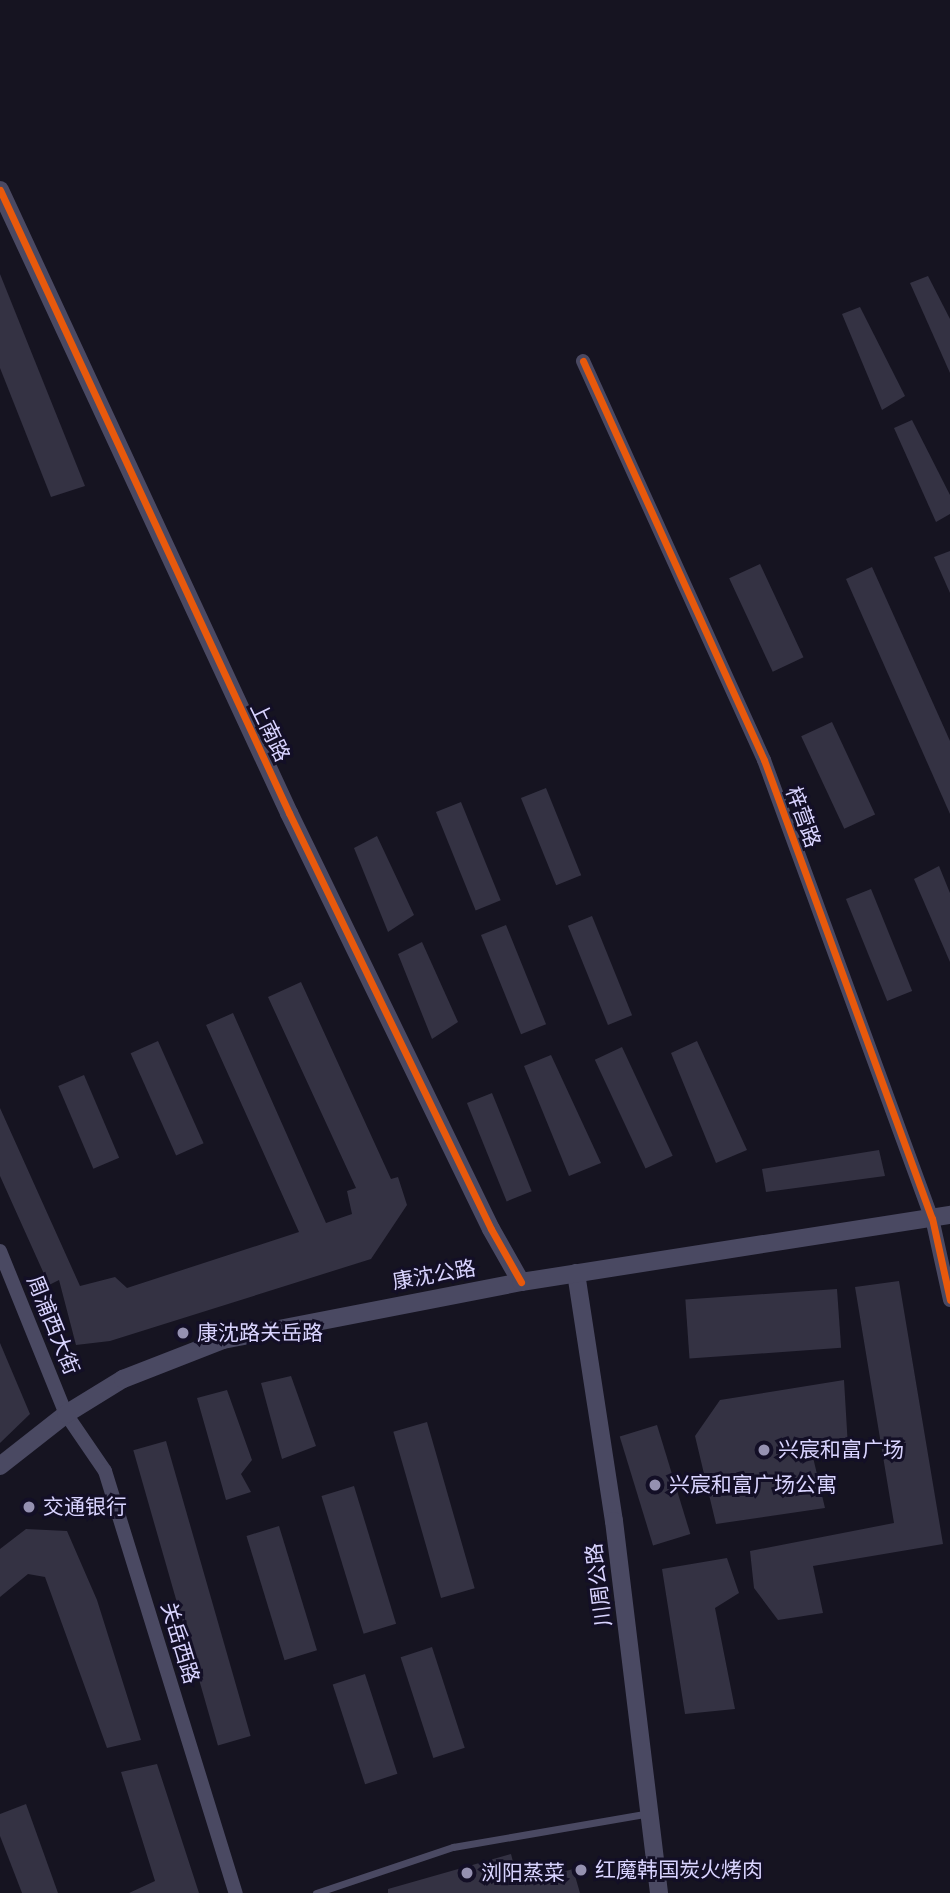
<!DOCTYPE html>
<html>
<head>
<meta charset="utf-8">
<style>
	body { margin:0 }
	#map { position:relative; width:950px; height:1893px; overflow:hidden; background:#161421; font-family:"PT Sans Narrow","Noto Sans SC",sans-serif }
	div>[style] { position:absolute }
	.building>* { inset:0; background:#343243; transform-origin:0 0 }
	.service>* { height:7px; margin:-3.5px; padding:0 3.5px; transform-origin:3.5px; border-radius:3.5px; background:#4a4962 }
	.minor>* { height:14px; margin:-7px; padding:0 7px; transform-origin:7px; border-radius:7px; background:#4a4962 }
	.tertiary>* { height:18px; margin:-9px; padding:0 9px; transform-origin:9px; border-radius:9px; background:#4a4962 }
	.cycleway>* { height:7px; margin:-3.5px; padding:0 3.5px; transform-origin:3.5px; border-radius:3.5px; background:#e8590c }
	.dots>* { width:19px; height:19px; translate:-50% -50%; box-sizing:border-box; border:4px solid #130f26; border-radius:50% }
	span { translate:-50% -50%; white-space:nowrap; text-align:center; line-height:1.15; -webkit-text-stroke:6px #130f26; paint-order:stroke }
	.street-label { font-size:21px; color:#d9d4ff }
	.poi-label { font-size:21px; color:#d9d4ff }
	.left { translate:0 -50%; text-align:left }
</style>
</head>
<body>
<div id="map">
	<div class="building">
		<div style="clip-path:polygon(0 274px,85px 486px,51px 497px,0 368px)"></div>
		<div style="clip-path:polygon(928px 276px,950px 319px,950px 373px,910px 283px)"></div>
		<div style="clip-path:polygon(860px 307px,905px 396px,882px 410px,842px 314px)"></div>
		<div style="clip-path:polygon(912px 420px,950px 495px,950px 514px,936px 522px,894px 428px)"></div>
		<div style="clip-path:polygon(950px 551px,950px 593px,934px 557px)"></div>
		<div style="left:760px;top:564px;width:103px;height:34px;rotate:65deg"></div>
		<div style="clip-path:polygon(872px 567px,950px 741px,950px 814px,846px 579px)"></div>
		<div style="left:832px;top:722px;width:102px;height:34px;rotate:65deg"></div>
		<div style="left:546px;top:788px;width:94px;height:27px;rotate:68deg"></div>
		<div style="left:461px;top:802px;width:106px;height:27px;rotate:68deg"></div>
		<div style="clip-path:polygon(377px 836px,414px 915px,388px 932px,354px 848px)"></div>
		<div style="clip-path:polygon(939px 866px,950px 893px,950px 962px,914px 879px)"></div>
		<div style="left:871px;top:889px;width:110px;height:27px;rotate:68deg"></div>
		<div style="left:592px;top:916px;width:107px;height:26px;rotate:68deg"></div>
		<div style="left:506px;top:925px;width:107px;height:27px;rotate:68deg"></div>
		<div style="clip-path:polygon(422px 942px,458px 1022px,432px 1039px,398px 954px)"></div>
		<div style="clip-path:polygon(301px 982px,391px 1179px,398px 1177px,407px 1205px,371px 1259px,110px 1341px,76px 1345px,59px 1280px,49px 1285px,0 1176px,0 1108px,80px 1286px,115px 1277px,127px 1288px,299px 1232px,206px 1025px,233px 1013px,326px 1223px,352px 1214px,347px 1191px,356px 1188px,268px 997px)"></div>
		<div style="left:158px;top:1041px;width:112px;height:30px;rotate:66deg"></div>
		<div style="clip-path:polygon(697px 1041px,747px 1150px,716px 1163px,671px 1053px)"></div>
		<div style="left:622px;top:1047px;width:120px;height:30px;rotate:65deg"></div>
		<div style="clip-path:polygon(551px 1055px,601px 1163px,569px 1176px,524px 1066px)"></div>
		<div style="left:84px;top:1075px;width:90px;height:28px;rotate:67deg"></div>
		<div style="left:492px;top:1093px;width:106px;height:27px;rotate:68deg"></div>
		<div style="clip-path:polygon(879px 1150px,885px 1176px,766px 1192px,762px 1169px)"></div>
		<div style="clip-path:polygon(899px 1281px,943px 1544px,813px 1566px,823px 1613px,778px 1620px,754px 1588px,750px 1551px,894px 1523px,855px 1287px)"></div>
		<div style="left:837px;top:1289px;width:59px;height:152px;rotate:86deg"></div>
		<div style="clip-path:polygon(0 1343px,30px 1414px,0 1443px)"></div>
		<div style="clip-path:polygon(291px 1376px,316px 1446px,282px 1459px,261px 1383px)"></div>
		<div style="clip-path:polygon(844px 1380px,848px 1447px,812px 1453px,825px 1508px,716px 1524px,695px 1436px,720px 1400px)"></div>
		<div style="clip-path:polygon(227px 1390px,252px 1460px,241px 1474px,251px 1492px,226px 1500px,197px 1398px)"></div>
		<div style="left:427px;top:1422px;width:173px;height:35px;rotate:74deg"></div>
		<div style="left:657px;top:1425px;width:114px;height:39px;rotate:73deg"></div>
		<div style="left:166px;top:1441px;width:307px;height:34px;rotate:74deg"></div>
		<div style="left:354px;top:1486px;width:144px;height:34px;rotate:73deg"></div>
		<div style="left:279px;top:1526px;width:130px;height:34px;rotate:73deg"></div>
		<div style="clip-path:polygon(26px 1529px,67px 1531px,97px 1600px,141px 1740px,107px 1748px,45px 1577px,28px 1574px,0 1597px,0 1549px)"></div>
		<div style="clip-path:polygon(727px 1558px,739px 1593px,715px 1608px,735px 1709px,685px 1714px,662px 1569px)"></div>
		<div style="left:432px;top:1647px;width:106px;height:33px;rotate:72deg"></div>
		<div style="left:365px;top:1674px;width:105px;height:34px;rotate:72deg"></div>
		<div style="clip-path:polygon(157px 1764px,199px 1893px,129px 1893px,155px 1881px,121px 1772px)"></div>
		<div style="clip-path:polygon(26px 1804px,58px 1893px,22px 1893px,0 1836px,0 1814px)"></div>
		<div style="clip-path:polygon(511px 1854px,519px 1885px,573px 1869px,580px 1893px,388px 1893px,388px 1889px)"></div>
	</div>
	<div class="service">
		<div style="left:316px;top:1893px;width:145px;rotate:-18.6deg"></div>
		<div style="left:453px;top:1847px;width:200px;rotate:-9.8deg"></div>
	</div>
	<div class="minor">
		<div style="left:583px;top:361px;width:438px;rotate:65.6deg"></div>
		<div style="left:764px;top:760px;width:488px;rotate:69.9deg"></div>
		<div style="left:932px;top:1218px;width:84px;rotate:77.6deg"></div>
		<div style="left:0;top:1251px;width:176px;rotate:68deg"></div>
		<div style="left:66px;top:1414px;width:69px;rotate:55.6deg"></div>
		<div style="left:105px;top:1471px;width:442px;rotate:72.8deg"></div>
	</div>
	<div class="tertiary">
		<div style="left:0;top:190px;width:687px;rotate:65.11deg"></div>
		<div style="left:289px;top:813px;width:462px;rotate:64.1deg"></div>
		<div style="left:491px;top:1229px;width:61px;rotate:60.5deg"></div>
		<div style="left:576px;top:1273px;width:251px;rotate:81.3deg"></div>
		<div style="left:614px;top:1521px;width:375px;rotate:83.1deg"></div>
		<div style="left:0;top:1466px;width:84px;rotate:-38.2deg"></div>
		<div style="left:66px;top:1414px;width:67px;rotate:-31.6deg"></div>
		<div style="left:123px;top:1379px;width:107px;rotate:-21.3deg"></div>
		<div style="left:223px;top:1340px;width:304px;rotate:-11deg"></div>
		<div style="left:521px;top:1282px;width:434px;rotate:-8.9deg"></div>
	</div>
	<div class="cycleway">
		<div style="left:0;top:190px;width:687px;rotate:65.11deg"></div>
		<div style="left:289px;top:813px;width:462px;rotate:64.1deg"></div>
		<div style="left:491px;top:1229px;width:61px;rotate:60.5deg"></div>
		<div style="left:583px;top:361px;width:438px;rotate:65.6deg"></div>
		<div style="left:764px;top:760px;width:488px;rotate:69.9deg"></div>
		<div style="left:932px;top:1218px;width:84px;rotate:77.6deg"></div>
	</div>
	<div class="dots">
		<div style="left:183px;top:1333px;background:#9591b1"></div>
		<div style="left:764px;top:1450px;background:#9591b1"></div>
		<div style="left:655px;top:1485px;background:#9591b1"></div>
		<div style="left:29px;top:1507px;background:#9591b1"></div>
		<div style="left:581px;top:1870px;background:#9591b1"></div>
		<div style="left:467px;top:1873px;background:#9591b1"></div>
	</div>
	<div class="street-label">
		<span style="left:270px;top:732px;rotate:64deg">上南路</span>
		<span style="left:803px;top:817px;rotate:70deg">梓营路</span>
		<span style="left:434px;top:1275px;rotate:-10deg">康沈公路</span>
		<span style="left:53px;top:1325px;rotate:68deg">周浦西大街</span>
		<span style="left:599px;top:1585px;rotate:-97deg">川周公路</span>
		<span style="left:180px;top:1643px;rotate:73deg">关岳西路</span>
	</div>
	<div class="poi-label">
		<span class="left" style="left:197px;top:1333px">康沈路关岳路</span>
		<span class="left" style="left:778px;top:1450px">兴宸和富广场</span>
		<span class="left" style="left:669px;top:1485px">兴宸和富广场公寓</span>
		<span class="left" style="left:43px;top:1507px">交通银行</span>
		<span class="left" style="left:595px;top:1870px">红魔韩国炭火烤肉</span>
		<span class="left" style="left:481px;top:1873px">浏阳蒸菜</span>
	</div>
</div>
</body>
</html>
